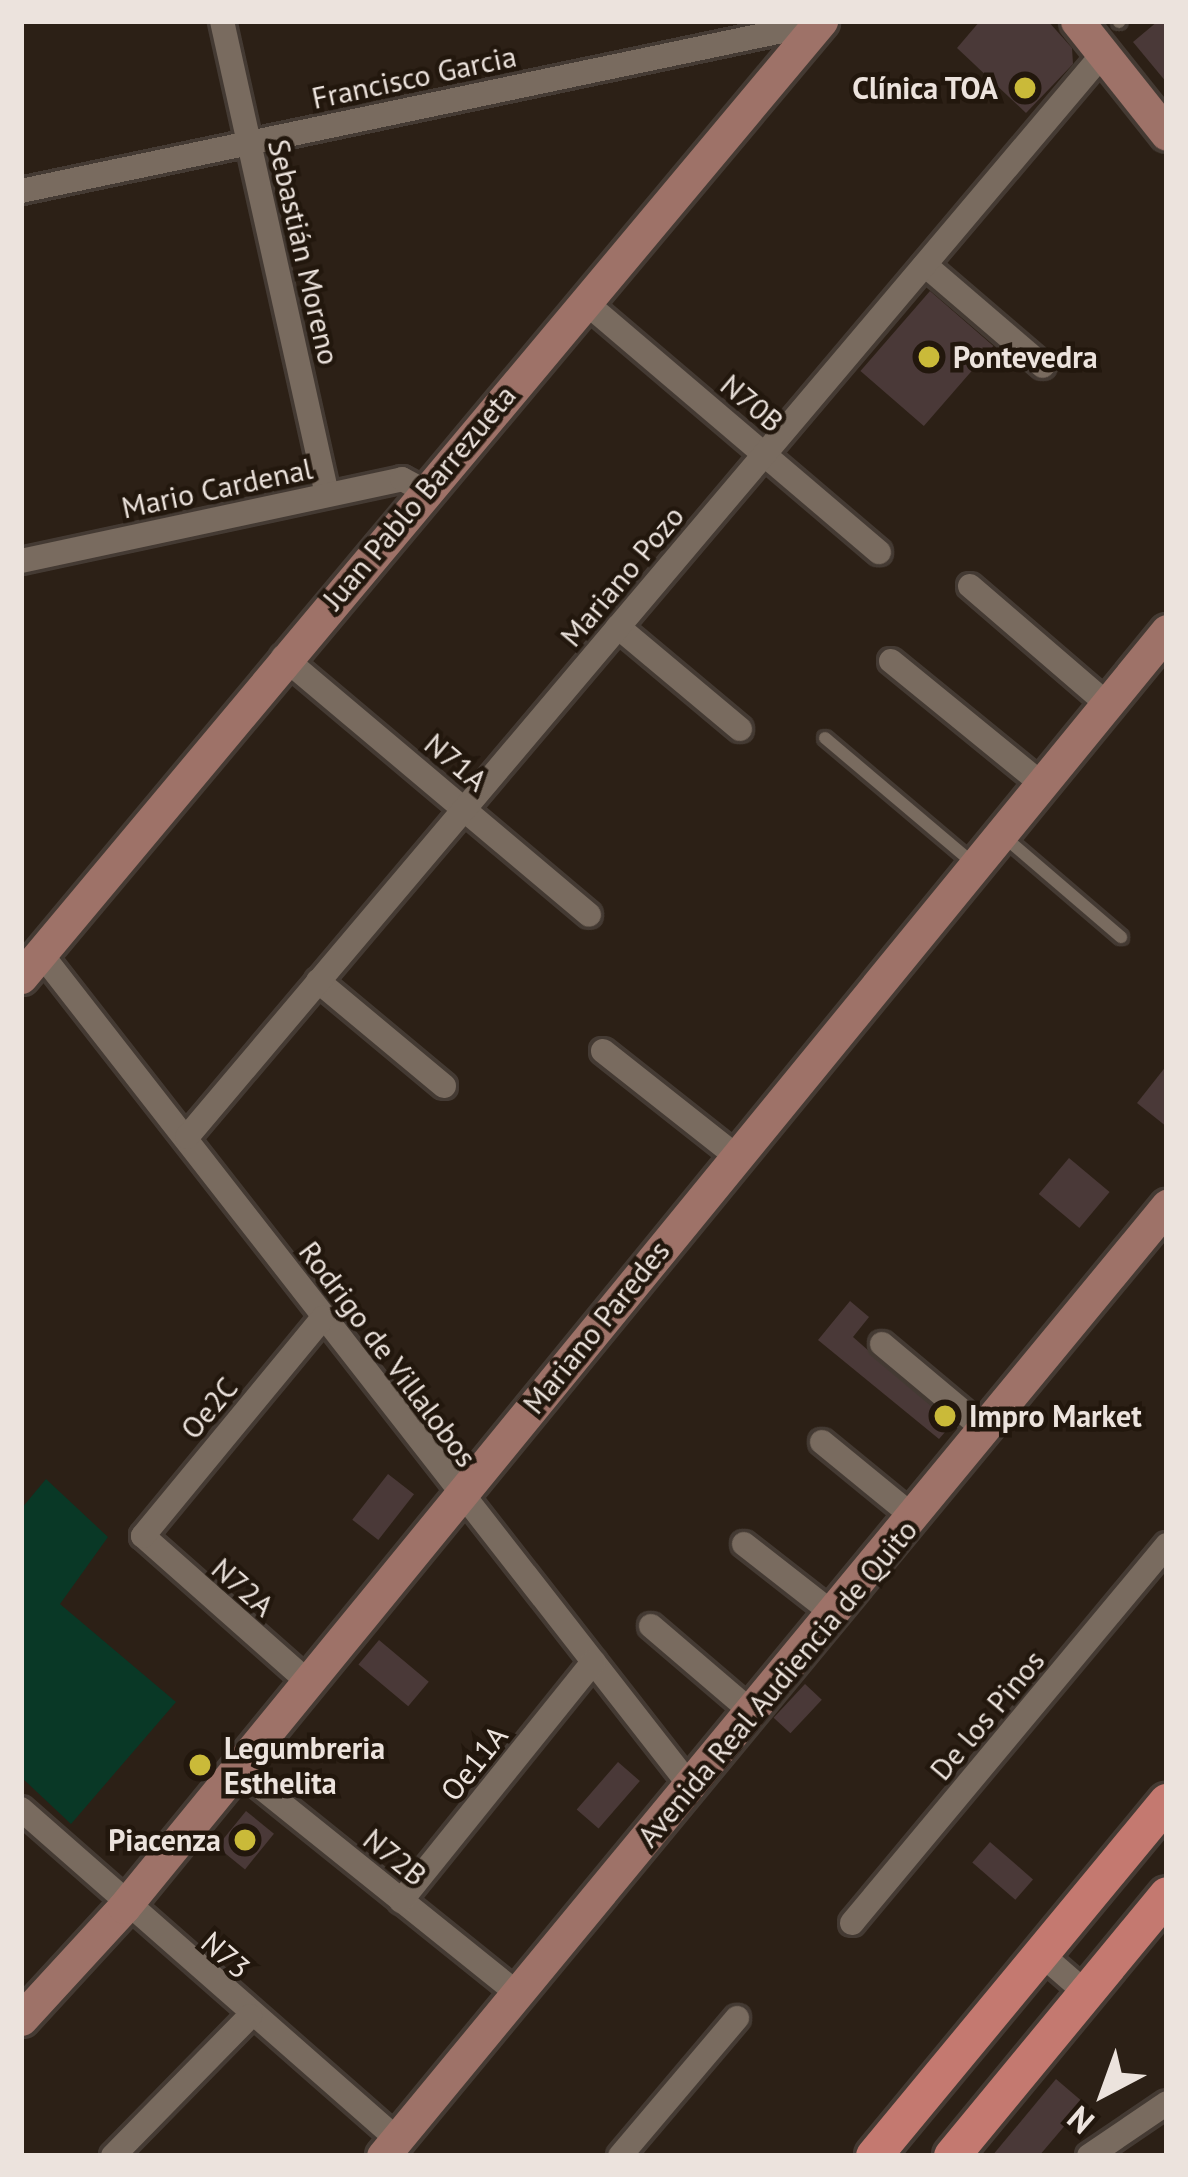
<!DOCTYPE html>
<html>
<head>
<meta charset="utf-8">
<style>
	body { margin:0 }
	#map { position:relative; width:1188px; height:2177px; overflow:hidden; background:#2c2016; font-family:"PT Sans",sans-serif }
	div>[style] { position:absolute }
	.green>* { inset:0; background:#093826 }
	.building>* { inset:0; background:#4a3938; transform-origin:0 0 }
	.roads { filter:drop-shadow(3px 0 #443a33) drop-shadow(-3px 0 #443a33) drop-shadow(0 3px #443a33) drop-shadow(0 -3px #443a33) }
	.lane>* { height:12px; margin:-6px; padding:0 6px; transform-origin:6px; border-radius:6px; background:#796b5f }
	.street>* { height:24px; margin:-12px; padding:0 12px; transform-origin:12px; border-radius:12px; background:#796b5f }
	.secondary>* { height:33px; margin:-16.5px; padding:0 16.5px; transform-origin:16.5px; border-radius:16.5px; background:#9e7268 }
	.primary>* { height:36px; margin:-18px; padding:0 18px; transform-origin:18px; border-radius:18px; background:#c47970 }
	.dots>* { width:33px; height:33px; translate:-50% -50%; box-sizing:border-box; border:6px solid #22170d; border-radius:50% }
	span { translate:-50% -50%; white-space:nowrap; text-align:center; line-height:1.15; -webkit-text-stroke:9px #22170d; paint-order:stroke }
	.street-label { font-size:30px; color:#ece3dd }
	.poi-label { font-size:30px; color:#ece3dd; font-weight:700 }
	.right { translate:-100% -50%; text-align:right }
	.left { translate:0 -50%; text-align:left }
	.frame { position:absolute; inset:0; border:24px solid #ece3dd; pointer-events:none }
	.north { position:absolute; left:1044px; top:2033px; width:120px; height:120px; -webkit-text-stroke:9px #22170d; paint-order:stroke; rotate:221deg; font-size:33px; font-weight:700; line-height:48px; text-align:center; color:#ece3dd }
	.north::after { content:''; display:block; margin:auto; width:42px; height:54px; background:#ece3dd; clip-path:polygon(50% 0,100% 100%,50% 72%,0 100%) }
</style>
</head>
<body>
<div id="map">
	<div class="green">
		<div style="clip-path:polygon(46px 1479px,108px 1537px,60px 1604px,176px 1702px,71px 1824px,21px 1777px,21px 1509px)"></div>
	</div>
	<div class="building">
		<div style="clip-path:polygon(980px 21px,1048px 21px,1072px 48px,1073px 64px,1026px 113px,957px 48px)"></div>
		<div style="clip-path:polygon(1158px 21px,1167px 21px,1167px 83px,1133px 42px)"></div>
		<div style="left:930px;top:291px;width:84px;height:106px;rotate:41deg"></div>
		<div style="clip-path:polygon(1167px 1065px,1167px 1127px,1137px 1103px)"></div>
		<div style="left:1069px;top:1158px;width:53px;height:47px;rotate:40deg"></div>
		<div style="clip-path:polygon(850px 1301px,869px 1317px,853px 1337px,952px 1424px,939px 1439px,818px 1340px)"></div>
		<div style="left:388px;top:1474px;width:33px;height:58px;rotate:38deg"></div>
		<div style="left:379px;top:1640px;width:65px;height:32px;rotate:40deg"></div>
		<div style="left:805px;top:1684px;width:23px;height:46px;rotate:43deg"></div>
		<div style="left:618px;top:1762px;width:29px;height:63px;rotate:41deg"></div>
		<div style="left:246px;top:1811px;width:36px;height:46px;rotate:39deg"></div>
		<div style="left:990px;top:1842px;width:57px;height:27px;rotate:41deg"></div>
		<div style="clip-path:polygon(1056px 2079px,1084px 2103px,1039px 2156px,992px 2156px)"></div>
	</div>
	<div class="roads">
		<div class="lane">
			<div style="left:1119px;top:22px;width:1px;rotate:-45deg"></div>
			<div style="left:825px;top:738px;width:195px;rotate:40.2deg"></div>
			<div style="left:1002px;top:835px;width:157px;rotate:40.6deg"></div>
		</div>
		<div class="street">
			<div style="left:222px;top:21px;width:485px;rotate:77.5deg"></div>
			<div style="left:21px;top:191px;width:816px;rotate:-11.87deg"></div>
			<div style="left:925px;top:265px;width:155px;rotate:40.6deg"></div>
			<div style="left:585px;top:302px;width:386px;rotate:40.4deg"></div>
			<div style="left:21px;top:561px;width:390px;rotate:-12.1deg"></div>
			<div style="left:402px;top:479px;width:24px;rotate:28deg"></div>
			<div style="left:970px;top:586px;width:181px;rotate:40.7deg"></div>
			<div style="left:618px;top:627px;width:159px;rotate:39.9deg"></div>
			<div style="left:283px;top:657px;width:400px;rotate:40.1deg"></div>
			<div style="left:891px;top:661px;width:195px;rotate:39.2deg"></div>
			<div style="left:42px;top:955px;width:1055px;rotate:52.04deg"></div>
			<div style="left:318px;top:981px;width:164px;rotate:39.8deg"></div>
			<div style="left:603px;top:1051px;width:169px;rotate:38.3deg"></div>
			<div style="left:187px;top:1137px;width:1418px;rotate:-49.78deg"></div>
			<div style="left:882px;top:1344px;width:136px;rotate:39.9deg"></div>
			<div style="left:822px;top:1442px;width:120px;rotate:39.3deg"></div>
			<div style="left:744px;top:1544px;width:115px;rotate:38deg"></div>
			<div style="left:651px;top:1626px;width:134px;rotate:40.5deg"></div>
			<div style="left:307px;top:1681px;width:219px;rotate:-138.5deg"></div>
			<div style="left:143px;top:1536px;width:283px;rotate:-50.5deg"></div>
			<div style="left:237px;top:1768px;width:358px;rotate:38.8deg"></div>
			<div style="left:21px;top:1809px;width:502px;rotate:41.28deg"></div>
			<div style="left:401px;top:1901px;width:307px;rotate:-51.2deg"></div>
			<div style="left:852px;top:1923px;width:492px;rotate:-50.2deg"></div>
			<div style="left:1040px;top:1953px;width:61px;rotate:41deg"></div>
			<div style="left:113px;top:2156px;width:196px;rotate:-45.6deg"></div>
			<div style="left:620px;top:2156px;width:181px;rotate:-49.7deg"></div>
			<div style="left:1089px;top:2156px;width:94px;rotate:-34.2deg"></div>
		</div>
		<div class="secondary">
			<div style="left:1077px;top:21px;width:144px;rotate:51.5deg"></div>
			<div style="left:21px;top:977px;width:1247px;rotate:-50.08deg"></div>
			<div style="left:21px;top:2019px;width:152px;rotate:-47.4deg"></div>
			<div style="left:124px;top:1907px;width:1648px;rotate:-50.74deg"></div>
			<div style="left:383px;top:2156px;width:1232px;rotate:-50.47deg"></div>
		</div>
		<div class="primary">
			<div style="left:874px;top:2156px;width:460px;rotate:-50.4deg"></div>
			<div style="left:952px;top:2156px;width:338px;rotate:-50.5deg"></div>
		</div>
	</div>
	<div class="dots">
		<div style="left:1025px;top:88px;background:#caba39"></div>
		<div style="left:929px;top:357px;background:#caba39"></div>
		<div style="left:945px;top:1416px;background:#caba39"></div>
		<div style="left:200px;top:1765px;background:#caba39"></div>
		<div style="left:245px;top:1840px;background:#caba39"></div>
	</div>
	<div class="street-label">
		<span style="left:414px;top:77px;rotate:-12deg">Francisco Garcia</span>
		<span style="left:304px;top:252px;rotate:77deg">Sebastián Moreno</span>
		<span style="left:752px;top:403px;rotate:40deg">N70B</span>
		<span style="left:217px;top:488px;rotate:-12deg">Mario Cardenal</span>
		<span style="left:419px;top:497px;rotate:-50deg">Juan Pablo Barrezueta</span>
		<span style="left:622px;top:576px;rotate:-50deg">Mariano Pozo</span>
		<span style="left:456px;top:762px;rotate:40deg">N71A</span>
		<span style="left:596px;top:1327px;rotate:-51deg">Mariano Paredes</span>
		<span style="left:388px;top:1354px;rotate:53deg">Rodrigo de Villalobos</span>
		<span style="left:209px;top:1408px;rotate:-50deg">Oe2C</span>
		<span style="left:243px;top:1587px;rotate:41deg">N72A</span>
		<span style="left:777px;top:1683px;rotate:-50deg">Avenida Real Audiencia de Quito</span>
		<span style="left:987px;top:1715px;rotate:-50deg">De los Pinos</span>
		<span style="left:474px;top:1763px;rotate:-51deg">Oe11A</span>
		<span style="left:395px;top:1857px;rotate:39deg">N72B</span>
		<span style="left:226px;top:1955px;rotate:41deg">N73</span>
	</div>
	<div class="poi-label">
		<span class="right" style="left:998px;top:88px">Clínica TOA</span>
		<span class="left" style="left:953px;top:357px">Pontevedra</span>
		<span class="left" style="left:969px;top:1416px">Impro Market</span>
		<span class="left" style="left:224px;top:1765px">Legumbreria<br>Esthelita</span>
		<span class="right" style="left:221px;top:1840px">Piacenza</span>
	</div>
	<div class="frame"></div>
	<div class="north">N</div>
</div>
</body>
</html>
